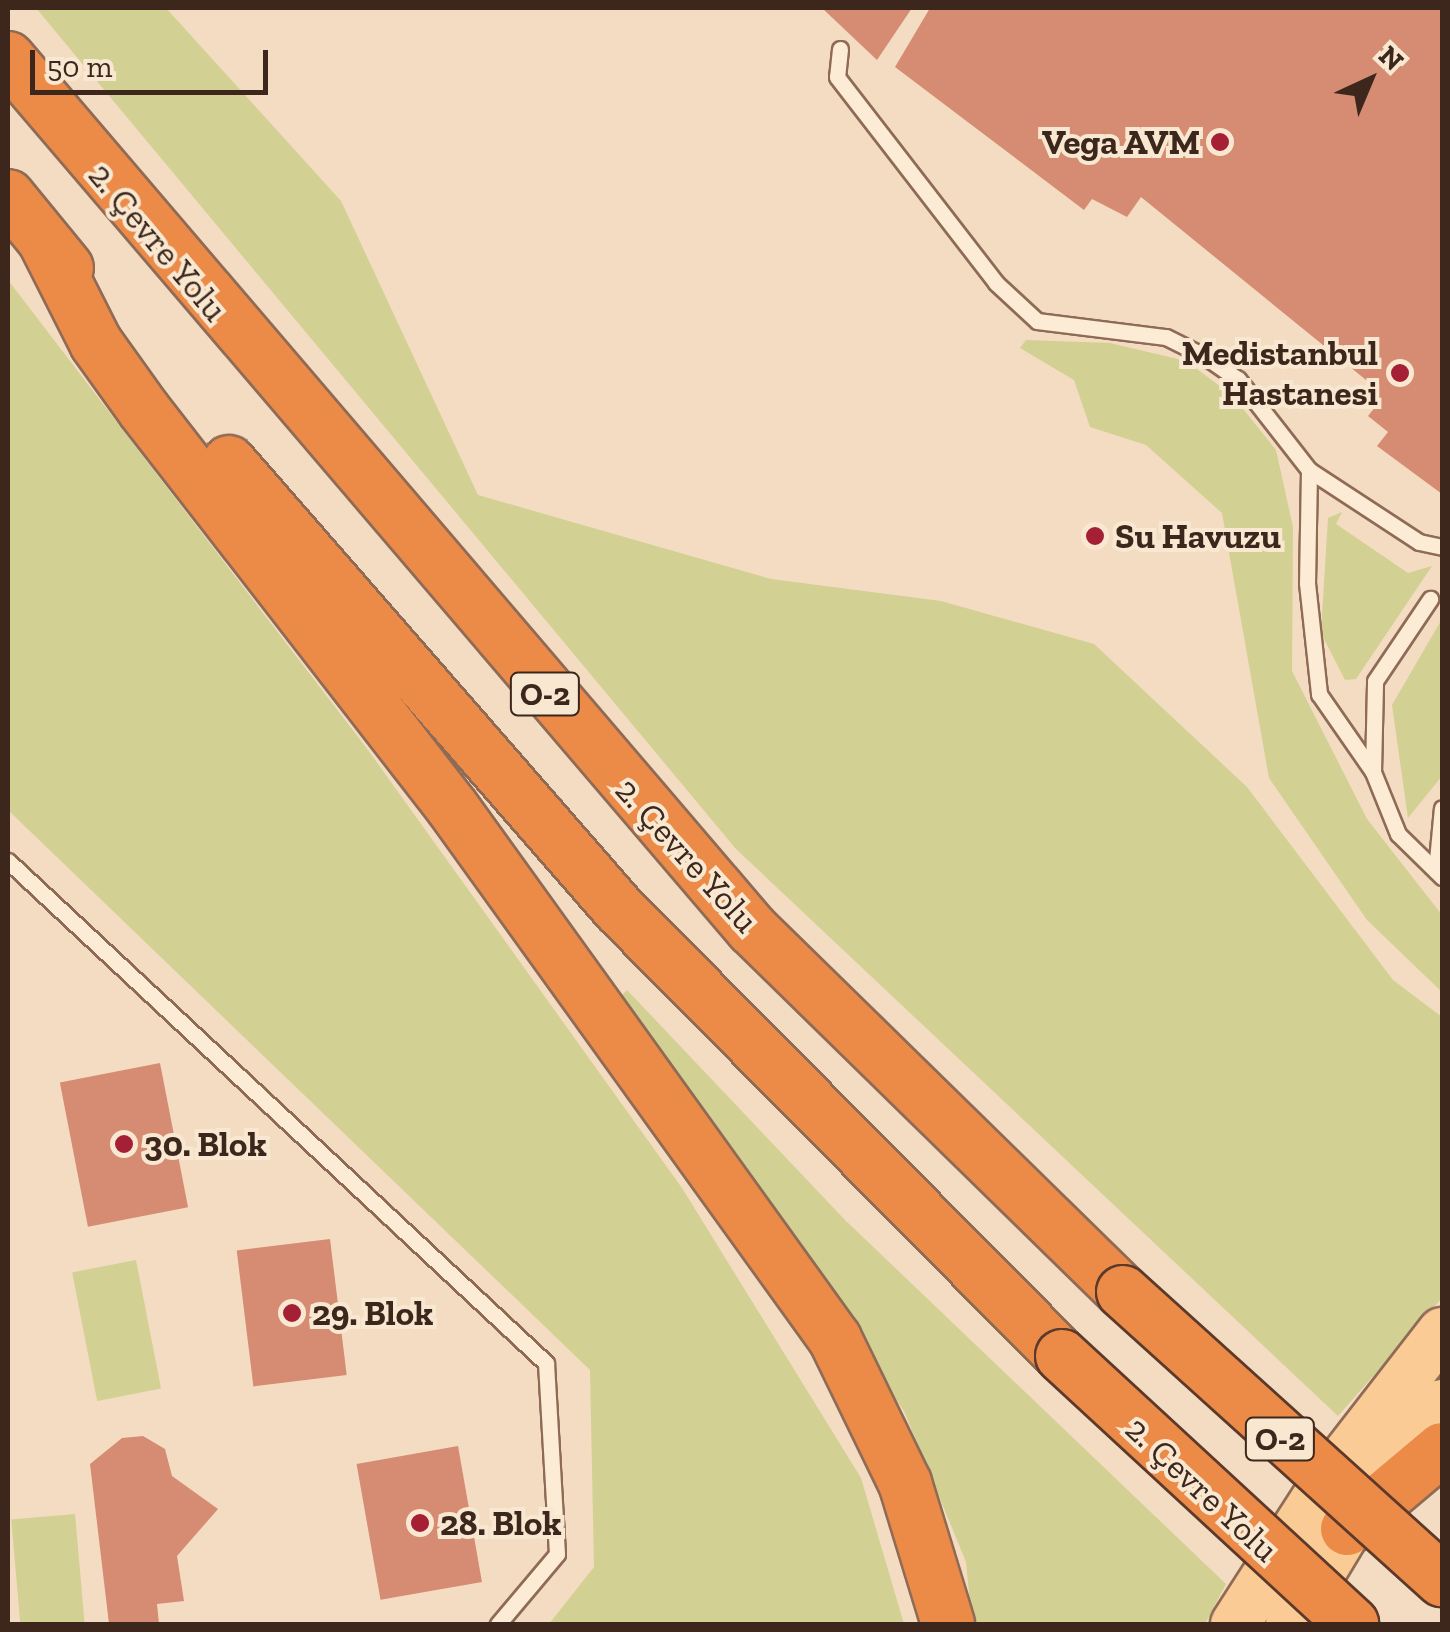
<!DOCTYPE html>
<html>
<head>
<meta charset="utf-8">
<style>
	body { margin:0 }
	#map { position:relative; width:1450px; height:1632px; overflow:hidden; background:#f3dcc1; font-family:"Zilla Slab",serif }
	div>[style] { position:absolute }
	.green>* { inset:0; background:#d2d093; transform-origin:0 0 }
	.building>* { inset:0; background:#d58c72; transform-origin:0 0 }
	.roads { filter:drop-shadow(2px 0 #8f6b56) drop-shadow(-2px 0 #8f6b56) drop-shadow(0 2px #8f6b56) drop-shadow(0 -2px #8f6b56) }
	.lane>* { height:15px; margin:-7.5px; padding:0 7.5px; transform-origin:7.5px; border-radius:7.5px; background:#fcebd5 }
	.primary>* { height:48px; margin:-24px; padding:0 24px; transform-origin:24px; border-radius:24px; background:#facb95 }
	.highway>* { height:52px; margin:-26px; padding:0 26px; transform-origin:26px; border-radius:26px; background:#ec8a48 }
	.bridges { filter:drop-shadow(2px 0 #5c3a2b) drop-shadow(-2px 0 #5c3a2b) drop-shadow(0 2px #5c3a2b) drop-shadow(0 -2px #5c3a2b) }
	.highway-bridge>* { height:52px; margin:-26px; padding:0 26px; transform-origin:26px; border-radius:26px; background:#ec8a48 }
	.dots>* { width:28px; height:28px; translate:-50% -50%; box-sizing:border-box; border:5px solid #f9e8d1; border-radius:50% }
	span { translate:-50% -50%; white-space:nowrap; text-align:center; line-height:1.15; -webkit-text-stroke:8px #f9e8d1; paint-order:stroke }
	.shield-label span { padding:2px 8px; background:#f9e8d1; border:2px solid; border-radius:8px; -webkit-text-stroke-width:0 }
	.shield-label { font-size:32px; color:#3d271c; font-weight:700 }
	.poi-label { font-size:35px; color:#3d271c; font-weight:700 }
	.right { translate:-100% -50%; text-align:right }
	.left { translate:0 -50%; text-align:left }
	.street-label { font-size:35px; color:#3d271c }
	.frame { position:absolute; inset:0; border:10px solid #3d271c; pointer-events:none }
	.north { position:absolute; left:1320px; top:30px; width:100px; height:100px; -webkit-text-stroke:8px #f9e8d1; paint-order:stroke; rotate:44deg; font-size:28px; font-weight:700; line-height:40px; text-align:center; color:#3d271c }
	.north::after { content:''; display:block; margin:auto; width:35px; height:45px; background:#3d271c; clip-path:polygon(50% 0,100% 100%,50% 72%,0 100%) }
	.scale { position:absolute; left:30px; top:50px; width:238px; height:45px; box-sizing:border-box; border:5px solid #3d271c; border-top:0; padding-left:12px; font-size:30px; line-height:35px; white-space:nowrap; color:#3d271c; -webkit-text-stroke:8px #f9e8d1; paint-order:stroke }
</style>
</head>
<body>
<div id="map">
	<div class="green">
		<div style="clip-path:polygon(36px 8px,166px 8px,341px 201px,478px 495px,771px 579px,941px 601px,1094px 644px,1247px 787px,1393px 980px,1442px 1017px,1442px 1298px,1338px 1416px,736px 849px)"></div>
		<div style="clip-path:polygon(8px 280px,368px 750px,682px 1188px,861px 1478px,904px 1624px,549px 1624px,594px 1567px,590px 1370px,8px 810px)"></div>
		<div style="clip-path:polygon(1026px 340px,1110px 343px,1186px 361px,1232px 395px,1276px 450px,1293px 527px,1292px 671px,1367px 819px,1442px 915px,1442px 992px,1367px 920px,1269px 778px,1222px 513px,1146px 445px,1090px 427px,1074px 380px,1020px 348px)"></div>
		<div style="clip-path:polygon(1342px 512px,1336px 524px,1408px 573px,1432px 566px,1356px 679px,1345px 680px,1321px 633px,1328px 518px)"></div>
		<div style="clip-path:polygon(1442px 619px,1442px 776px,1408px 818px,1392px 705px)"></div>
		<div style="clip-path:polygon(627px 990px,845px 1220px,1226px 1584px,1205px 1624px,972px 1624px,966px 1562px,904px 1411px,621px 996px)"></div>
		<div style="left:136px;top:1260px;width:131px;height:65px;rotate:79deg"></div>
		<div style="left:75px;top:1514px;width:110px;height:64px;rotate:85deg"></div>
	</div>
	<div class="building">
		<div style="clip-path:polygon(822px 8px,912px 8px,877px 60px)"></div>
		<div style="clip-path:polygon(930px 8px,1442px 8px,1442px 494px,1377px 446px,1388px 432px,1368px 416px,1376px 406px,1365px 396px,1371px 384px,1141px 197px,1127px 217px,1092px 199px,1084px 210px,895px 67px)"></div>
		<div style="left:160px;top:1063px;width:147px;height:102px;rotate:79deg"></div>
		<div style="left:330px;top:1239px;width:137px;height:94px;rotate:83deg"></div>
		<div style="clip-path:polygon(143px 1436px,165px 1449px,172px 1476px,218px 1509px,177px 1556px,184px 1601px,157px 1604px,159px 1624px,109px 1624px,90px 1464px,122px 1438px)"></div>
		<div style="left:458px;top:1446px;width:138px;height:103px;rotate:80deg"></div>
	</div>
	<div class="roads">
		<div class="lane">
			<div style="left:840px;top:49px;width:28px;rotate:96deg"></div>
			<div style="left:837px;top:77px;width:260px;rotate:52.3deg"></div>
			<div style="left:996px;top:283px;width:56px;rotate:42.8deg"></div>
			<div style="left:1037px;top:321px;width:130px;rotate:7.1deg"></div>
			<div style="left:1166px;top:337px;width:45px;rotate:26.6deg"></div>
			<div style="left:1206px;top:357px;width:39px;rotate:35deg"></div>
			<div style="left:1238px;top:379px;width:115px;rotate:52deg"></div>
			<div style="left:1309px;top:470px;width:131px;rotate:33.2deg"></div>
			<div style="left:1419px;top:542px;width:24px;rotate:12deg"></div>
			<div style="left:1309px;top:470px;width:113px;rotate:91deg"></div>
			<div style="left:1307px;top:583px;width:112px;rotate:83.8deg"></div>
			<div style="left:1319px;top:694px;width:95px;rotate:55.3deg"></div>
			<div style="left:1373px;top:772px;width:67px;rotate:68deg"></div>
			<div style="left:1398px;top:834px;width:62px;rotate:44.3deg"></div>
			<div style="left:1373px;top:772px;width:91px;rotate:-88.7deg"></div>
			<div style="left:1375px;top:681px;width:99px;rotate:-56.1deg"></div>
			<div style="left:8px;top:861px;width:736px;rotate:43.02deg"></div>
			<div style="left:546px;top:1363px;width:191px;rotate:86.7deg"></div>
			<div style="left:557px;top:1554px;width:92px;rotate:130.1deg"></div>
			<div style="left:1436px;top:871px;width:63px;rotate:-84.6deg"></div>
		</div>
		<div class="primary">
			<div style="left:1235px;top:1624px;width:177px;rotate:-57.2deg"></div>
			<div style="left:1331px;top:1475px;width:181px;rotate:-52.2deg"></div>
			<div style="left:1290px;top:1624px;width:111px;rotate:-59deg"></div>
			<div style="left:1347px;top:1529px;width:157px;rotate:-52.8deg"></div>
		</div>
		<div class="highway">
			<div style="left:8px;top:58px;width:1146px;rotate:49.5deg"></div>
			<div style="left:752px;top:929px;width:519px;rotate:44.38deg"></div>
			<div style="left:8px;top:196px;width:93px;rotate:50.7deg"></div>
			<div style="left:45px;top:242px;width:113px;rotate:63.2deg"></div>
			<div style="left:96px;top:343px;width:82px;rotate:54.4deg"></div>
			<div style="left:144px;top:410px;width:502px;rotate:52.2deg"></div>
			<div style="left:452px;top:807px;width:656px;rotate:54.25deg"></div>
			<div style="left:835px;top:1339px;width:160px;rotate:64.1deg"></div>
			<div style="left:905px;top:1483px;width:147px;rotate:73deg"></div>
			<div style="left:229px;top:462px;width:593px;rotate:48.9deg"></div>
			<div style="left:619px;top:909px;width:629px;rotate:45.26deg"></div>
			<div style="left:1347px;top:1529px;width:124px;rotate:-40.1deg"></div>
		</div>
	</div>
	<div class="bridges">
		<div class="highway-bridge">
			<div style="left:1123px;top:1292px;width:430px;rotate:42.1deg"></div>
			<div style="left:1062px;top:1356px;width:395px;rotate:42.7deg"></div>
		</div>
	</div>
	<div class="dots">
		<div style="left:1220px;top:142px;background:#a51f35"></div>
		<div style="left:1400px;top:373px;background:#a51f35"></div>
		<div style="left:1095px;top:536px;background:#a51f35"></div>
		<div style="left:124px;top:1144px;background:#a51f35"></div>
		<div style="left:292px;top:1313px;background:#a51f35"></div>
		<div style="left:420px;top:1523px;background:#a51f35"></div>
	</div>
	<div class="shield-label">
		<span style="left:545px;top:694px">O-2</span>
		<span style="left:1280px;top:1439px">O-2</span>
	</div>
	<div class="poi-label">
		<span class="right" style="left:1200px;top:142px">Vega AVM</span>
		<span class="right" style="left:1378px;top:373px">Medistanbul<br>Hastanesi</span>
		<span class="left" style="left:1115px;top:536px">Su Havuzu</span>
		<span class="left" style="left:144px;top:1144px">30. Blok</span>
		<span class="left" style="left:312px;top:1313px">29. Blok</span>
		<span class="left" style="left:440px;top:1523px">28. Blok</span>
	</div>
	<div class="street-label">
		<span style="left:158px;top:242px;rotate:50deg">2. Çevre Yolu</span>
		<span style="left:687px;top:855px;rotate:48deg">2. Çevre Yolu</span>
		<span style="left:1202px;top:1489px;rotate:43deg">2. Çevre Yolu</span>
	</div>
	<div class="frame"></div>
	<div class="north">N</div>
	<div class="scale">50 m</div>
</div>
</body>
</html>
